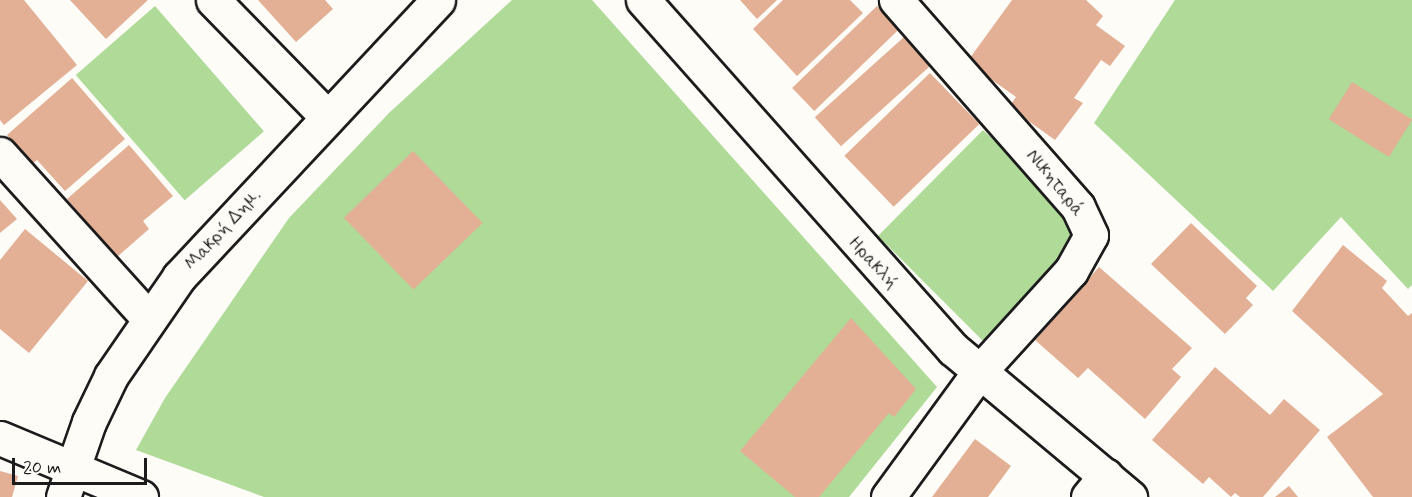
<!DOCTYPE html>
<html>
<head>
<meta charset="utf-8">
<style>
	body { margin:0 }
	#map { position:relative; width:1412px; height:497px; overflow:hidden; background:#fdfcf7; font-family:Mynerve,sans-serif }
	div>[style] { position:absolute }
	.green>* { inset:0; background:#afda98; transform-origin:0 0 }
	.building>* { inset:0; background:#e3b095; transform-origin:0 0 }
	.roads { filter:drop-shadow(2px 0 #1c1c1c) drop-shadow(-2px 0 #1c1c1c) drop-shadow(0 2px #1c1c1c) drop-shadow(0 -2px #1c1c1c) }
	.minor>* { height:33px; margin:-16.5px; padding:0 16.5px; transform-origin:16.5px; border-radius:16.5px; background:#fdfcf7 }
	span { translate:-50% -50%; white-space:nowrap; text-align:center; line-height:1.15; -webkit-text-stroke:5px #fdfcf7; paint-order:stroke }
	.street-label { font-size:18px; color:#1c1c1c }
	.scale { position:absolute; left:12px; top:458px; width:135px; height:27px; box-sizing:border-box; border:3px solid #1c1c1c; border-top:0; padding-left:8px; font-size:18px; line-height:21px; white-space:nowrap; color:#1c1c1c; -webkit-text-stroke:4px #fdfcf7; paint-order:stroke }
</style>
</head>
<body>
<div id="map">
	<div class="green">
		<div style="clip-path:polygon(512px 0,592px 0,937px 387px,849px 497px,264px 497px,136px 450px,165px 398px,289px 218px,389px 113px)"></div>
		<div style="clip-path:polygon(1175px 0,1412px 0,1412px 285px,1408px 289px,1341px 217px,1273px 291px,1094px 123px)"></div>
		<div style="left:155px;top:6px;width:166px;height:105px;rotate:49deg"></div>
		<div style="clip-path:polygon(983px 130px,1063px 204px,1074px 232px,1071px 243px,984px 342px,878px 236px)"></div>
	</div>
	<div class="building">
		<div style="clip-path:polygon(0 0,24px 0,77px 65px,4px 125px,0 120px)"></div>
		<div style="clip-path:polygon(70px 0,148px 0,106px 39px)"></div>
		<div style="clip-path:polygon(258px 0,325px 0,333px 9px,296px 42px)"></div>
		<div style="clip-path:polygon(740px 0,777px 0,757px 19px)"></div>
		<div style="clip-path:polygon(783px 0,850px 0,863px 13px,797px 76px,753px 29px)"></div>
		<div style="clip-path:polygon(1012px 0,1086px 0,1103px 16px,1096px 25px,1125px 46px,1110px 66px,1101px 60px,1074px 98px,1083px 103px,1055px 140px,1009px 107px,1016px 97px,967px 62px)"></div>
		<div style="left:877px;top:6px;width:32px;height:118px;rotate:46deg"></div>
		<div style="left:904px;top:37px;width:39px;height:120px;rotate:48deg"></div>
		<div style="left:930px;top:73px;width:71px;height:119px;rotate:46deg"></div>
		<div style="clip-path:polygon(72px 78px,125px 139px,65px 191px,37px 160px,32px 164px,7px 135px)"></div>
		<div style="left:1352px;top:82px;width:71px;height:44px;rotate:32deg"></div>
		<div style="clip-path:polygon(129px 145px,173px 196px,143px 221px,149px 229px,117px 257px,67px 199px)"></div>
		<div style="left:413px;top:151px;width:100px;height:96px;rotate:46deg"></div>
		<div style="clip-path:polygon(0 200px,17px 219px,0 233px)"></div>
		<div style="clip-path:polygon(1191px 223px,1257px 286px,1246px 298px,1253px 305px,1225px 334px,1151px 264px)"></div>
		<div style="clip-path:polygon(25px 229px,88px 281px,29px 353px,0 329px,0 260px)"></div>
		<div style="clip-path:polygon(1343px 245px,1387px 281px,1382px 288px,1408px 316px,1412px 313px,1412px 497px,1373px 497px,1327px 437px,1383px 394px,1292px 311px)"></div>
		<div style="clip-path:polygon(1099px 267px,1192px 348px,1172px 369px,1181px 377px,1145px 419px,1088px 368px,1078px 378px,1035px 340px)"></div>
		<div style="clip-path:polygon(851px 318px,916px 389px,894px 417px,889px 413px,819px 497px,795px 497px,740px 451px)"></div>
		<div style="clip-path:polygon(1215px 367px,1270px 415px,1284px 399px,1320px 430px,1263px 497px,1240px 497px,1235px 493px,1231px 497px,1209px 477px,1203px 484px,1152px 440px)"></div>
		<div style="clip-path:polygon(975px 439px,1011px 466px,988px 497px,932px 497px)"></div>
		<div style="clip-path:polygon(0 471px,18px 476px,12px 497px,0 497px)"></div>
		<div style="clip-path:polygon(1289px 486px,1298px 497px,1275px 497px)"></div>
	</div>
	<div class="roads">
		<div class="minor">
			<div style="left:213px;top:0;width:163px;rotate:45.7deg"></div>
			<div style="left:643px;top:0;width:467px;rotate:48.4deg"></div>
			<div style="left:953px;top:349px;width:231px;rotate:39.9deg"></div>
			<div style="left:0;top:154px;width:221px;rotate:47.9deg"></div>
			<div style="left:0;top:438px;width:153px;rotate:22.7deg"></div>
			<div style="left:63px;top:497px;width:79px;rotate:-70.9deg"></div>
			<div style="left:89px;top:422px;width:51px;rotate:-64.4deg"></div>
			<div style="left:111px;top:376px;width:120px;rotate:-55.5deg"></div>
			<div style="left:179px;top:277px;width:379px;rotate:-46.9deg"></div>
			<div style="left:888px;top:497px;width:155px;rotate:-53.9deg"></div>
			<div style="left:979px;top:372px;width:137px;rotate:-47.7deg"></div>
			<div style="left:1071px;top:271px;width:41px;rotate:-60.9deg"></div>
			<div style="left:1091px;top:235px;width:31px;rotate:-115deg"></div>
			<div style="left:1078px;top:207px;width:276px;rotate:-131.3deg"></div>
			<div style="left:1088px;top:497px;width:28px;rotate:-51deg"></div>
		</div>
	</div>
	<div class="street-label">
		<span style="left:1055px;top:183px;rotate:51deg">Νικηταρά</span>
		<span style="left:223px;top:230px;rotate:-47deg">Μακρή Δημ.</span>
		<span style="left:873px;top:263px;rotate:48deg">Ηρακλή</span>
	</div>
	<div class="scale">20 m</div>
</div>
</body>
</html>
